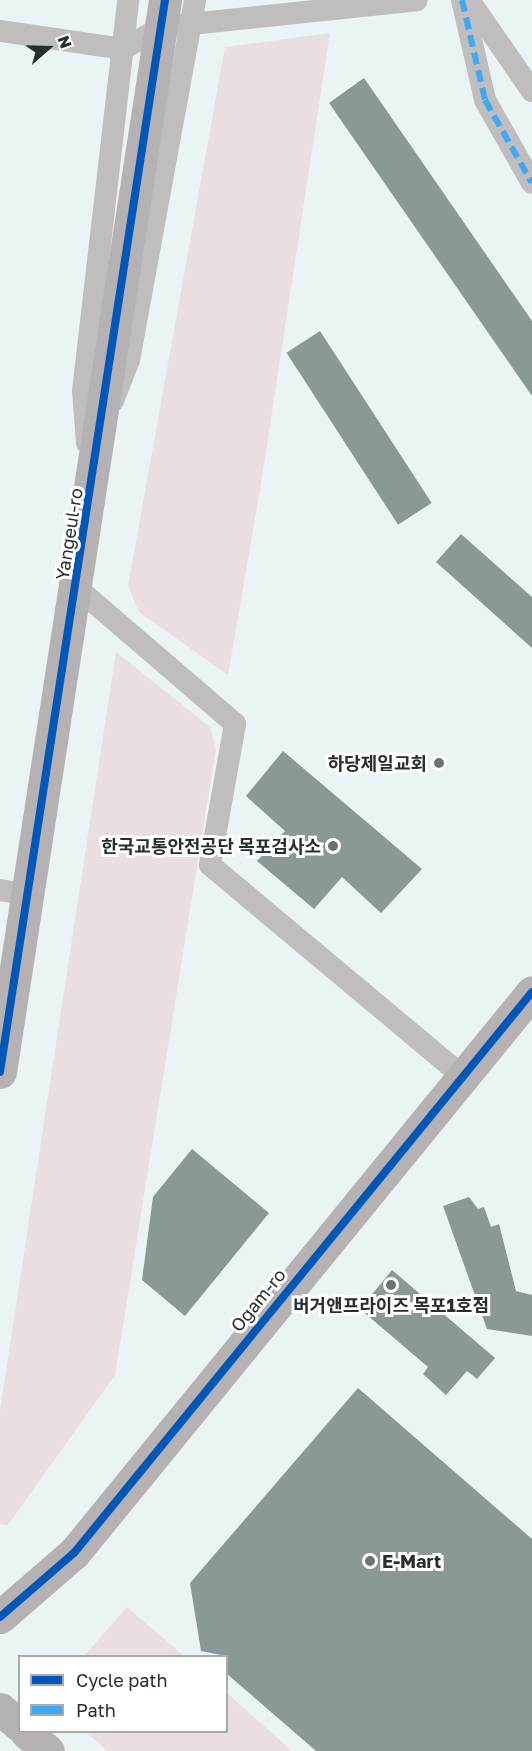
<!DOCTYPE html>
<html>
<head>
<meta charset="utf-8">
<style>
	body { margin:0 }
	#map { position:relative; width:532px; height:1751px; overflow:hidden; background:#eaf4f4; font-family:"Golos Text","Noto Sans KR",sans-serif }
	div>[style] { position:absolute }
	.green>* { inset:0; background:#eadee2 }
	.building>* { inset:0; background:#8a9898; transform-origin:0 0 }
	.street>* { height:22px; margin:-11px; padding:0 11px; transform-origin:11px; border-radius:11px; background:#c0bdbe }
	.secondary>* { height:33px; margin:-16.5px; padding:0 16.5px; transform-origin:16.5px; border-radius:16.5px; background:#b6b2b3 }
	.quiet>* { height:6px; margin-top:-3px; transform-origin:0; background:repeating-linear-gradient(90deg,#3fa9f5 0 12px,transparent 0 18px) }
	.cycleway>* { height:8px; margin:-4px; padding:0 4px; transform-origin:4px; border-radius:4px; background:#0057b8 }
	.dots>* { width:16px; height:16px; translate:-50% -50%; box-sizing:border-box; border:3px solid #fff; border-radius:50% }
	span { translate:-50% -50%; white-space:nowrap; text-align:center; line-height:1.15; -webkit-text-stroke:6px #fff; paint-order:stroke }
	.street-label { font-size:18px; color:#262e2e }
	.poi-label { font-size:18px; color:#262e2e; font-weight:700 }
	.right { translate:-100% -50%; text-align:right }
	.left { translate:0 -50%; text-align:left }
	.legend { position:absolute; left:18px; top:1655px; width:210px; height:78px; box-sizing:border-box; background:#fff; border:2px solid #a8abab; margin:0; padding:8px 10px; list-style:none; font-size:18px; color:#262e2e }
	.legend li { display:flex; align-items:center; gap:12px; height:30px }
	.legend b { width:30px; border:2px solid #a8abab }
	.north { position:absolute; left:18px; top:18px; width:60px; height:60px; -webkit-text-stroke:4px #fff; paint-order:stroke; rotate:70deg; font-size:16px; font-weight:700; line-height:24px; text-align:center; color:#262e2e }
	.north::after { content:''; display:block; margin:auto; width:21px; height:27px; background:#262e2e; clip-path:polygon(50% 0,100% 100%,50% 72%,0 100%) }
</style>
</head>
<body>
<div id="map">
	<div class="green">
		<div style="clip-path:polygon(330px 33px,261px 484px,228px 675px,139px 612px,128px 586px,225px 47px)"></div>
		<div style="clip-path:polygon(116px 652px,210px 727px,216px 749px,115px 1375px,8px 1525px,0 1524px,0 1410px)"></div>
		<div style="clip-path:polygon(127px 1607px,184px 1656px,84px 1656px)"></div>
		<div style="clip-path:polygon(227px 1693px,292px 1751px,108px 1751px,85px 1732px,226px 1732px)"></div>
	</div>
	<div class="building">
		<div style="clip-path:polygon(364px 78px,532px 321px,532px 396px,329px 103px)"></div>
		<div style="left:320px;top:331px;width:205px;height:40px;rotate:57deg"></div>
		<div style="clip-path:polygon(461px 534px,532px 597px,532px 648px,436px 562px)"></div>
		<div style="clip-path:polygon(283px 751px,422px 869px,381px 913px,342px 877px,314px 909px,257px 861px,285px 831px,246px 796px)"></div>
		<div style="clip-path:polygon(192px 1149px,269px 1213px,185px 1316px,142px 1280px,153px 1197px)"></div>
		<div style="clip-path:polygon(469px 1197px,478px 1209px,484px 1207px,491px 1227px,499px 1224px,516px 1291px,532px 1295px,532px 1336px,487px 1329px,443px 1206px)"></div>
		<div style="clip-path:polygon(392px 1270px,495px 1358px,477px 1379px,467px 1371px,446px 1395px,423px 1374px,428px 1367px,360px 1309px)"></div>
		<div style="clip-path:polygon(358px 1388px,532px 1539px,532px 1751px,316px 1751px,226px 1673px,226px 1656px,201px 1651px,190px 1583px)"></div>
	</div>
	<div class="street">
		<div style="left:462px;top:0;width:103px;rotate:77deg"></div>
		<div style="left:485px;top:100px;width:95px;rotate:60.5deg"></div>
		<div style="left:469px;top:0;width:111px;rotate:55.3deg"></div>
		<div style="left:0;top:31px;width:124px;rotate:8.3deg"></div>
		<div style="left:123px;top:49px;width:45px;rotate:-29.4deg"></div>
		<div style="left:162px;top:27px;width:256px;rotate:-6deg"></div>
		<div style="left:113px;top:401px;width:44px;rotate:-68.7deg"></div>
		<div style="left:129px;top:360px;width:366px;rotate:-79.6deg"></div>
		<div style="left:87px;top:443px;width:52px;rotate:-94.4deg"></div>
		<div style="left:83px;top:391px;width:394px;rotate:-83.4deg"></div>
		<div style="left:76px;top:587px;width:210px;rotate:40.7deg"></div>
		<div style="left:235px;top:724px;width:143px;rotate:100.1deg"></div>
		<div style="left:210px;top:865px;width:327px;rotate:39.9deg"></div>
		<div style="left:0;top:890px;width:26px;rotate:9deg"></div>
	</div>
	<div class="secondary">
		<div style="left:0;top:1072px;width:1085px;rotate:-81.25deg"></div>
		<div style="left:0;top:1617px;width:98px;rotate:-40.9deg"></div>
		<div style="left:74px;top:1553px;width:724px;rotate:-50.77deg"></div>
		<div style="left:0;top:1709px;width:26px;rotate:40deg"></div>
		<div style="left:26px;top:1732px;width:29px;rotate:41deg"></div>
	</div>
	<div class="quiet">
		<div style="left:462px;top:0;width:103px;rotate:77deg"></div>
		<div style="left:485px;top:100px;width:95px;rotate:60.5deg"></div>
	</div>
	<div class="cycleway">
		<div style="left:0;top:1072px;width:1085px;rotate:-81.25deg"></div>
		<div style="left:0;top:1617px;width:98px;rotate:-40.9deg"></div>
		<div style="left:74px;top:1553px;width:724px;rotate:-50.77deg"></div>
	</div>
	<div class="dots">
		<div style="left:439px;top:763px;background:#6b7373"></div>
		<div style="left:333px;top:846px;background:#6b7373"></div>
		<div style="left:391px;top:1285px;background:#6b7373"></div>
		<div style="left:370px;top:1561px;background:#6b7373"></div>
	</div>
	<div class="street-label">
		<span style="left:69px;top:534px;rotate:-81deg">Yangeul-ro</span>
		<span style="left:258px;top:1300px;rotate:-51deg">Ogam-ro</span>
	</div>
	<div class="poi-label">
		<span class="right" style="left:427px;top:763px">하당제일교회</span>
		<span class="right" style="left:321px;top:846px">한국교통안전공단 목포검사소</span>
		<span style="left:391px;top:1305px">버거앤프라이즈 목포1호점</span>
		<span class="left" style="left:382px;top:1561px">E-Mart</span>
	</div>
	<ul class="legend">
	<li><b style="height:8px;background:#0057b8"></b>Cycle path</li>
	<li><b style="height:8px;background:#3fa9f5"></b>Path</li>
	</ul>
	<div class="north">N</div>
</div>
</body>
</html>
